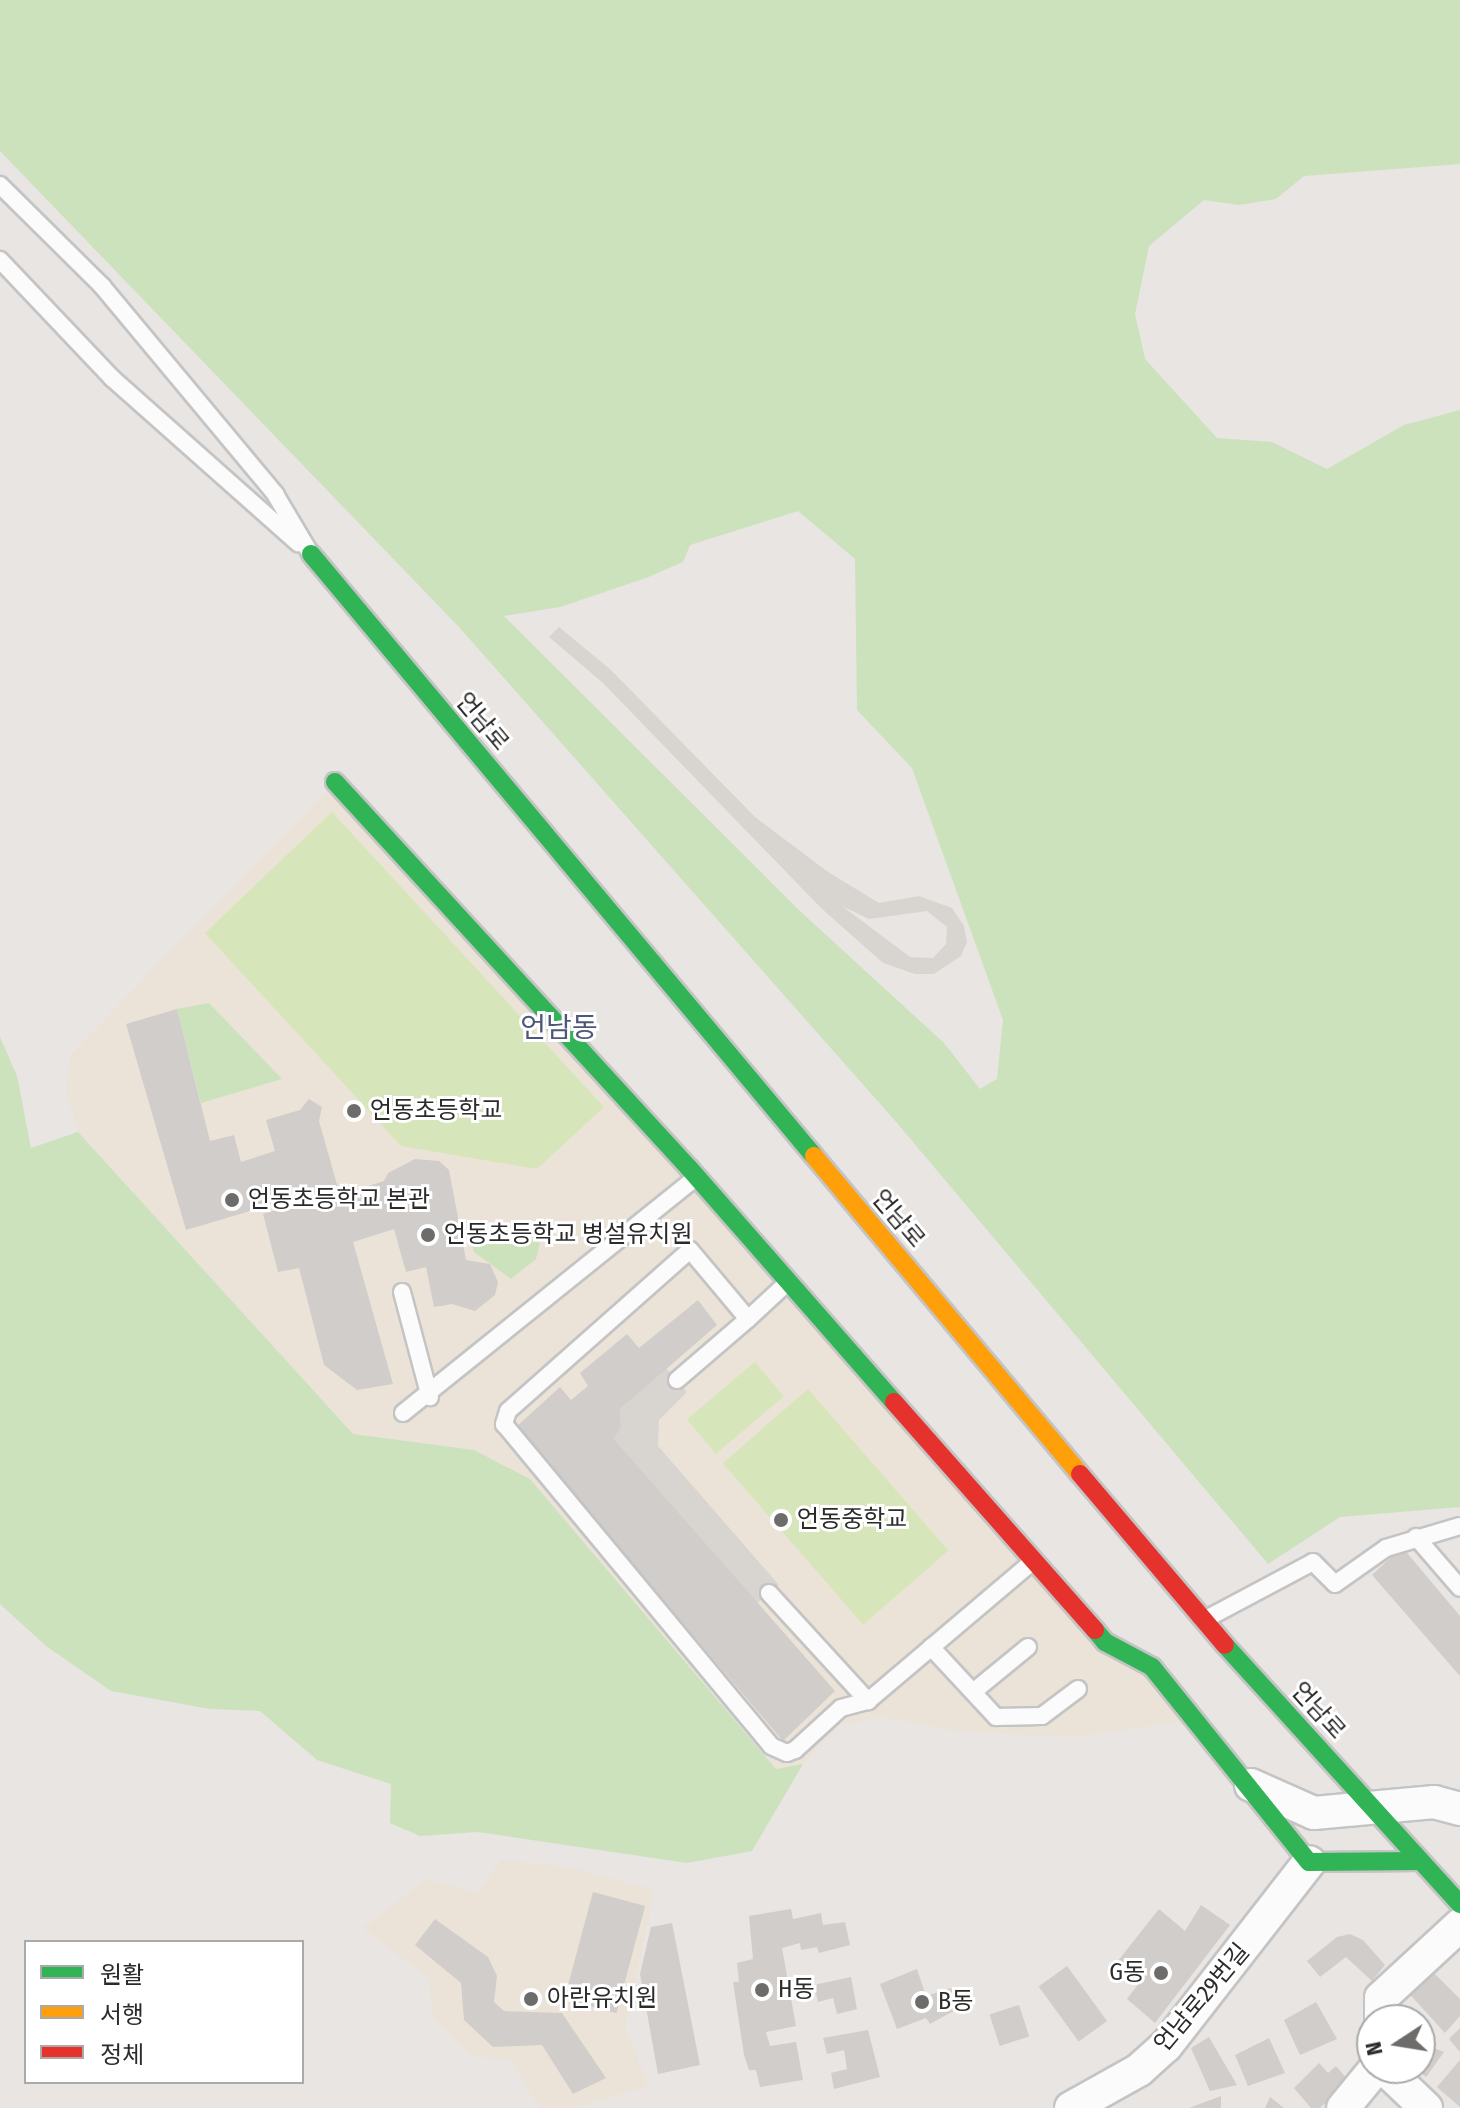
<!DOCTYPE html>
<html>
<head>
<meta charset="utf-8">
<style>
	body { margin:0 }
	#map { position:relative; width:1460px; height:2108px; overflow:hidden; background:#e8e5e2; font-family:"Fira Sans Condensed","Noto Sans KR",sans-serif }
	div>[style] { position:absolute }
	.education>* { inset:0; background:#ebe3d7 }
	.green>* { inset:0; background:#cce2bc }
	.pitch>* { inset:0; background:#d7e6ba; transform-origin:0 0 }
	.plaza>* { inset:0; background:#d8d5d1 }
	.building>* { inset:0; background:#d0cdcb; transform-origin:0 0 }
	.roads { filter:drop-shadow(2px 0 #c4c4c4) drop-shadow(-2px 0 #c4c4c4) drop-shadow(0 2px #c4c4c4) drop-shadow(0 -2px #c4c4c4) }
	.lane>* { height:16px; margin:-8px; padding:0 8px; transform-origin:8px; border-radius:8px; background:#fcfbfb }
	.street>* { height:32px; margin:-16px; padding:0 16px; transform-origin:16px; border-radius:16px; background:#fcfbfb }
	.fast>* { height:18px; margin:-9px; padding:0 9px; transform-origin:9px; border-radius:9px; background:#30b455 }
	.slow>* { height:18px; margin:-9px; padding:0 9px; transform-origin:9px; border-radius:9px; background:#ff9f0a }
	.jam>* { height:18px; margin:-9px; padding:0 9px; transform-origin:9px; border-radius:9px; background:#e5322d }
	.dots>* { width:22px; height:22px; translate:-50% -50%; box-sizing:border-box; border:4px solid #fff; border-radius:50% }
	span { translate:-50% -50%; white-space:nowrap; text-align:center; line-height:1.15; -webkit-text-stroke:6px #fff; paint-order:stroke }
	.street-label { font-size:24px; color:#2b2b2b }
	.poi-label { font-size:24px; color:#2b2b2b }
	.left { translate:0 -50%; text-align:left }
	.right { translate:-100% -50%; text-align:right }
	.quarter-label { font-size:28px; color:#4d5779 }
	.legend { position:absolute; left:24px; top:1940px; width:280px; height:144px; box-sizing:border-box; background:#fff; border:2px solid #aaa; margin:0; padding:10px 14px; list-style:none; font-size:24px; color:#2b2b2b }
	.legend li { display:flex; align-items:center; gap:16px; height:40px }
	.legend b { width:40px; border:2px solid #aaa }
	.north { position:absolute; left:1356px; top:2004px; width:80px; height:80px; box-sizing:border-box; background:#fff; border:2px solid #aaa; border-radius:50%; rotate:258deg; font-size:22px; font-weight:700; line-height:32px; text-align:center; color:#2b2b2b }
	.north::after { content:''; display:block; margin:auto; width:28px; height:36px; background:#6d6c6b; clip-path:polygon(50% 0,100% 100%,50% 72%,0 100%) }
</style>
</head>
<body>
<div id="map">
	<div class="education">
		<div style="clip-path:polygon(335px 782px,1194px 1720px,1076px 1737px,964px 1732px,881px 1717px,839px 1725px,803px 1764px,777px 1769px,530px 1479px,474px 1450px,354px 1435px,78px 1132px,66px 1090px,71px 1054px)"></div>
		<div style="clip-path:polygon(501px 1860px,573px 1868px,655px 1890px,625px 2026px,648px 2086px,574px 2108px,540px 2108px,510px 2060px,472px 2056px,434px 2019px,428px 1978px,363px 1928px,426px 1879px,478px 1892px)"></div>
	</div>
	<div class="green">
		<div style="clip-path:polygon(evenodd,0 0,1460px 0,1460px 164px,1304px 176px,1276px 199px,1239px 205px,1204px 200px,1149px 246px,1135px 314px,1145px 359px,1217px 438px,1272px 442px,1327px 469px,1404px 425px,1460px 410px,1460px 1507px,1340px 1517px,1268px 1564px,897px 1123px,458px 626px,0 151px,0 0,798px 511px,855px 559px,857px 710px,912px 768px,1003px 1020px,997px 1079px,980px 1089px,944px 1043px,801px 912px,504px 616px,560px 607px,646px 578px,683px 562px,690px 545px,798px 511px)"></div>
		<div style="clip-path:polygon(209px 1003px,282px 1079px,201px 1103px,177px 1009px)"></div>
		<div style="clip-path:polygon(0 1037px,17px 1076px,31px 1148px,78px 1132px,353px 1434px,474px 1450px,530px 1479px,776px 1769px,803px 1764px,752px 1851px,687px 1863px,478px 1832px,420px 1836px,390px 1823px,391px 1784px,317px 1760px,260px 1711px,210px 1709px,111px 1691px,46px 1646px,0 1604px)"></div>
		<div style="clip-path:polygon(496px 1225px,540px 1243px,536px 1259px,511px 1279px,474px 1252px,469px 1234px)"></div>
	</div>
	<div class="pitch">
		<div style="clip-path:polygon(332px 812px,604px 1107px,537px 1169px,401px 1146px,205px 933px)"></div>
		<div style="left:755px;top:1362px;width:45px;height:89px;rotate:50deg"></div>
		<div style="left:808px;top:1389px;width:214px;height:113px;rotate:49deg"></div>
	</div>
	<div class="plaza">
		<div style="clip-path:polygon(evenodd,559px 627px,611px 670px,755px 817px,828px 872px,879px 903px,919px 896px,952px 908px,964px 926px,967px 942px,961px 956px,934px 974px,915px 974px,883px 963px,821px 908px,603px 683px,549px 637px,559px 627px,842px 906px,869px 919px,927px 911px,947px 927px,946px 944px,933px 958px,910px 957px,842px 906px)"></div>
		<div style="clip-path:polygon(666px 1368px,687px 1392px,659px 1420px,658px 1446px,779px 1585px,757px 1603px,614px 1439px,621px 1427px,620px 1409px)"></div>
	</div>
	<div class="building">
		<div style="clip-path:polygon(177px 1009px,210px 1141px,234px 1135px,241px 1162px,275px 1151px,266px 1120px,300px 1110px,309px 1099px,322px 1107px,319px 1121px,340px 1195px,384px 1181px,388px 1173px,415px 1159px,439px 1161px,449px 1170px,466px 1260px,490px 1264px,498px 1282px,495px 1295px,475px 1311px,452px 1304px,434px 1307px,426px 1267px,406px 1272px,394px 1229px,353px 1242px,393px 1384px,357px 1390px,324px 1365px,299px 1268px,278px 1272px,263px 1214px,298px 1203px,297px 1197px,186px 1230px,126px 1024px)"></div>
		<div style="clip-path:polygon(698px 1300px,717px 1325px,620px 1409px,621px 1427px,614px 1439px,835px 1691px,783px 1741px,516px 1427px,560px 1387px,571px 1400px,588px 1386px,580px 1373px,627px 1334px,639px 1348px)"></div>
		<div style="clip-path:polygon(1402px 1547px,1460px 1616px,1460px 1676px,1372px 1575px)"></div>
		<div style="left:593px;top:1892px;width:54px;height:111px;rotate:15deg"></div>
		<div style="clip-path:polygon(1201px 1905px,1230px 1925px,1155px 2023px,1127px 1999px,1139px 1983px,1117px 1962px,1159px 1909px,1185px 1931px)"></div>
		<div style="clip-path:polygon(791px 1909px,793px 1919px,821px 1913px,823px 1925px,845px 1922px,850px 1945px,819px 1953px,817px 1947px,801px 1950px,800px 1943px,782px 1948px,796px 2026px,766px 2032px,770px 2046px,796px 2042px,803px 2080px,760px 2087px,756px 2070px,749px 2070px,744px 2055px,733px 1982px,739px 1982px,737px 1963px,753px 1959px,749px 1916px)"></div>
		<div style="clip-path:polygon(435px 1919px,488px 1957px,497px 1976px,494px 2002px,504px 2011px,562px 2013px,606px 2078px,573px 2094px,542px 2045px,493px 2047px,464px 2020px,461px 1983px,415px 1945px)"></div>
		<div style="clip-path:polygon(672px 1923px,700px 2065px,658px 2074px,640px 1974px,651px 1927px)"></div>
		<div style="clip-path:polygon(1350px 1934px,1363px 1940px,1385px 1965px,1372px 1981px,1346px 1957px,1320px 1977px,1307px 1961px,1337px 1937px)"></div>
		<div style="clip-path:polygon(1425px 1964px,1460px 1999px,1460px 2016px,1445px 2033px,1405px 1989px)"></div>
		<div style="left:1067px;top:1966px;width:68px;height:35px;rotate:54deg"></div>
		<div style="clip-path:polygon(917px 1969px,926px 1996px,951px 1988px,959px 2008px,930px 2024px,926px 2018px,897px 2029px,880px 1984px)"></div>
		<div style="clip-path:polygon(851px 1977px,857px 2009px,837px 2014px,833px 1998px,818px 2002px,814px 1985px)"></div>
		<div style="clip-path:polygon(1316px 2002px,1337px 2039px,1300px 2055px,1284px 2020px)"></div>
		<div style="left:1019px;top:2005px;width:33px;height:31px;rotate:72deg"></div>
		<div style="clip-path:polygon(1460px 2028px,1460px 2052px,1449px 2039px)"></div>
		<div style="clip-path:polygon(868px 2030px,880px 2077px,834px 2089px,831px 2073px,847px 2069px,844px 2050px,827px 2054px,823px 2038px)"></div>
		<div style="clip-path:polygon(1420px 2030px,1428px 2034px,1426px 2045px,1444px 2052px,1426px 2077px,1415px 2068px,1420px 2068px)"></div>
		<div style="clip-path:polygon(1209px 2037px,1237px 2085px,1210px 2091px,1191px 2048px)"></div>
		<div style="clip-path:polygon(1269px 2038px,1285px 2073px,1248px 2086px,1235px 2055px)"></div>
		<div style="clip-path:polygon(1460px 2060px,1460px 2107px,1437px 2087px)"></div>
		<div style="clip-path:polygon(1319px 2063px,1328px 2073px,1336px 2066px,1349px 2081px,1320px 2108px,1311px 2108px,1294px 2088px)"></div>
		<div style="clip-path:polygon(1221px 2096px,1221px 2108px,1189px 2108px)"></div>
		<div style="clip-path:polygon(1270px 2097px,1284px 2108px,1265px 2108px)"></div>
	</div>
	<div class="roads">
		<div class="lane">
			<div style="left:0;top:185px;width:144px;rotate:44.7deg"></div>
			<div style="left:102px;top:286px;width:271px;rotate:50.2deg"></div>
			<div style="left:275px;top:494px;width:69px;rotate:59.3deg"></div>
			<div style="left:0;top:260px;width:163px;rotate:46.5deg"></div>
			<div style="left:112px;top:378px;width:249px;rotate:41.6deg"></div>
			<div style="left:788px;top:1282px;width:54px;rotate:137.2deg"></div>
			<div style="left:748px;top:1319px;width:90px;rotate:-130deg"></div>
			<div style="left:690px;top:1250px;width:243px;rotate:138.5deg"></div>
			<div style="left:508px;top:1411px;width:14px;rotate:107deg"></div>
			<div style="left:504px;top:1424px;width:418px;rotate:50.3deg"></div>
			<div style="left:771px;top:1746px;width:17px;rotate:24deg"></div>
			<div style="left:787px;top:1753px;width:9px;rotate:-21deg"></div>
			<div style="left:795px;top:1750px;width:62px;rotate:-42.4deg"></div>
			<div style="left:841px;top:1708px;width:28px;rotate:-15deg"></div>
			<div style="left:868px;top:1701px;width:216px;rotate:-40.3deg"></div>
			<div style="left:402px;top:1292px;width:109px;rotate:75.1deg"></div>
			<div style="left:677px;top:1380px;width:94px;rotate:-40.7deg"></div>
			<div style="left:403px;top:1413px;width:375px;rotate:-38.8deg"></div>
			<div style="left:1416px;top:1537px;width:67px;rotate:49.2deg"></div>
			<div style="left:769px;top:1593px;width:147px;rotate:47.5deg"></div>
			<div style="left:1204px;top:1620px;width:123px;rotate:-28deg"></div>
			<div style="left:1313px;top:1562px;width:31px;rotate:45deg"></div>
			<div style="left:1335px;top:1584px;width:62px;rotate:-35.2deg"></div>
			<div style="left:1386px;top:1548px;width:77px;rotate:-16.6deg"></div>
			<div style="left:931px;top:1647px;width:96px;rotate:47.1deg"></div>
			<div style="left:996px;top:1717px;width:46px;rotate:-1.2deg"></div>
			<div style="left:1042px;top:1716px;width:45px;rotate:-36.9deg"></div>
			<div style="left:973px;top:1692px;width:71px;rotate:-39.3deg"></div>
		</div>
		<div class="street">
			<div style="left:1251px;top:1785px;width:69px;rotate:24deg"></div>
			<div style="left:1314px;top:1813px;width:121px;rotate:-5.2deg"></div>
			<div style="left:1434px;top:1802px;width:27px;rotate:15deg"></div>
			<div style="left:1381px;top:2020px;width:22px;rotate:-90deg"></div>
			<div style="left:1381px;top:1998px;width:108px;rotate:-42.7deg"></div>
			<div style="left:1384px;top:2068px;width:58px;rotate:43.6deg"></div>
			<div style="left:1071px;top:2108px;width:78px;rotate:-29.2deg"></div>
			<div style="left:1139px;top:2070px;width:36px;rotate:-42deg"></div>
			<div style="left:1166px;top:2046px;width:233px;rotate:-52.1deg"></div>
			<div style="left:1343px;top:2108px;width:52px;rotate:-50.5deg"></div>
		</div>
		<div class="fast">
			<div style="left:311px;top:554px;width:784px;rotate:50.12deg"></div>
			<div style="left:335px;top:782px;width:524px;rotate:47.48deg"></div>
			<div style="left:689px;top:1168px;width:311px;rotate:48.8deg"></div>
			<div style="left:1095px;top:1630px;width:16px;rotate:50deg"></div>
			<div style="left:1105px;top:1642px;width:53px;rotate:28deg"></div>
			<div style="left:1152px;top:1667px;width:250px;rotate:51.2deg"></div>
			<div style="left:1309px;top:1862px;width:110px;rotate:-0.5deg"></div>
			<div style="left:1225px;top:1645px;width:350px;rotate:47.8deg"></div>
		</div>
		<div class="slow">
			<div style="left:814px;top:1156px;width:415px;rotate:50.1deg"></div>
		</div>
		<div class="jam">
			<div style="left:894px;top:1402px;width:304px;rotate:48.6deg"></div>
			<div style="left:1080px;top:1474px;width:224px;rotate:49.7deg"></div>
		</div>
	</div>
	<div class="dots">
		<div style="left:354px;top:1111px;background:#6d6c6b"></div>
		<div style="left:232px;top:1200px;background:#6d6c6b"></div>
		<div style="left:428px;top:1235px;background:#6d6c6b"></div>
		<div style="left:781px;top:1520px;background:#6d6c6b"></div>
		<div style="left:1161px;top:1973px;background:#6d6c6b"></div>
		<div style="left:762px;top:1990px;background:#6d6c6b"></div>
		<div style="left:531px;top:1999px;background:#6d6c6b"></div>
		<div style="left:922px;top:2002px;background:#6d6c6b"></div>
	</div>
	<div class="street-label">
		<span style="left:482px;top:722px;rotate:50deg">언남로</span>
		<span style="left:898px;top:1219px;rotate:50deg">언남로</span>
		<span style="left:1318px;top:1711px;rotate:48deg">언남로</span>
		<span style="left:1202px;top:1998px;rotate:-50deg">언남로29번길</span>
	</div>
	<div class="poi-label">
		<span class="left" style="left:370px;top:1111px">언동초등학교</span>
		<span class="left" style="left:248px;top:1200px">언동초등학교 본관</span>
		<span class="left" style="left:444px;top:1235px">언동초등학교 병설유치원</span>
		<span class="left" style="left:797px;top:1520px">언동중학교</span>
		<span class="right" style="left:1145px;top:1973px">G동</span>
		<span class="left" style="left:778px;top:1990px">H동</span>
		<span class="left" style="left:547px;top:1999px">아란유치원</span>
		<span class="left" style="left:938px;top:2002px">B동</span>
	</div>
	<div class="quarter-label">
		<span style="left:559px;top:1028px">언남동</span>
	</div>
	<ul class="legend">
	<li><b style="height:10px;background:#30b455"></b>원활</li>
	<li><b style="height:10px;background:#ff9f0a"></b>서행</li>
	<li><b style="height:10px;background:#e5322d"></b>정체</li>
	</ul>
	<div class="north">N</div>
</div>
</body>
</html>
